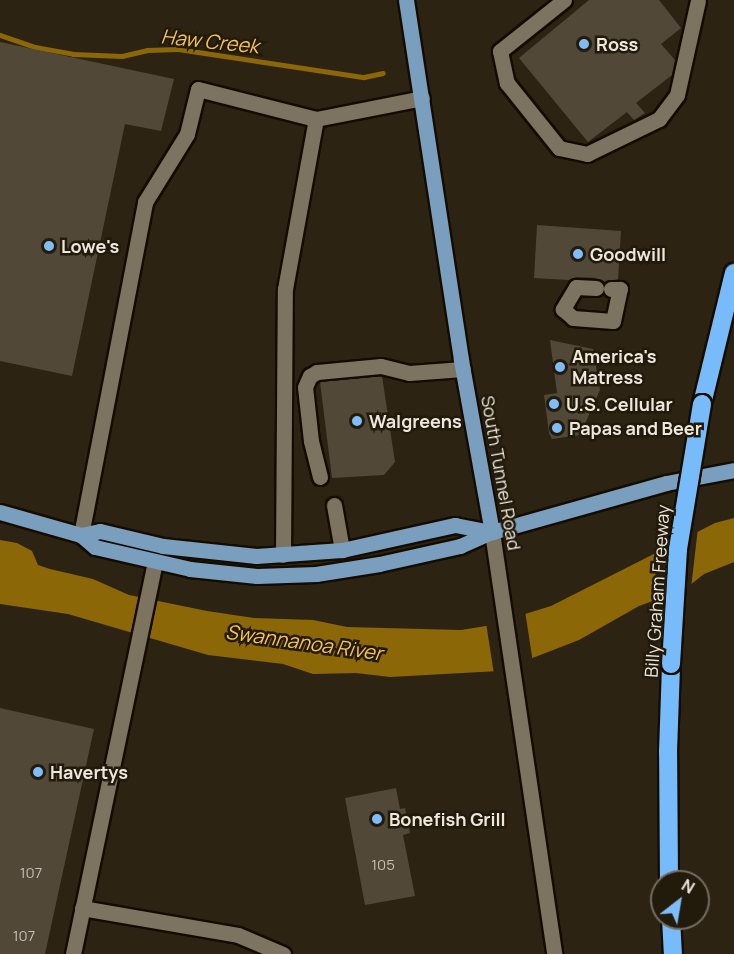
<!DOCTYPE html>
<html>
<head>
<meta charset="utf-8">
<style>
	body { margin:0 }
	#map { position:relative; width:734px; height:954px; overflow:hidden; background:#2c2313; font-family:Manrope,sans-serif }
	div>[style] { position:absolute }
	.water>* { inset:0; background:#8c6707 }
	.pier>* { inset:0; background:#2c2313 }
	.stream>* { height:4.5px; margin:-2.25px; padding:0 2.25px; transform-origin:2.25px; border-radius:2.25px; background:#8c6707 }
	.building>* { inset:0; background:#514837 }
	.roads { filter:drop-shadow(2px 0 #140c01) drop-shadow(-2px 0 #140c01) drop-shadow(0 2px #140c01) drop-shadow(0 -2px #140c01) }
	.minor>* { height:15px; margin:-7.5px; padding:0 7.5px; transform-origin:7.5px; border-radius:7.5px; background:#7d7361 }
	.major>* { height:15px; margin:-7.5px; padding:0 7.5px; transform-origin:7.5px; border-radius:7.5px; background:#7a9ebd }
	.highway>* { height:18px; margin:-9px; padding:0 9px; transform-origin:9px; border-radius:9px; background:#78bbfa }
	.bridges { filter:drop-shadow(2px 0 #140c01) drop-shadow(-2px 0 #140c01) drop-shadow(0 2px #140c01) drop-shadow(0 -2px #140c01) }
	.highway-bridge>* { height:18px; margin:-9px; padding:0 9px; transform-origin:9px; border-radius:9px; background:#78bbfa }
	.dots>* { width:16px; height:16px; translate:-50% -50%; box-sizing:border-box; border:3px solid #221a0a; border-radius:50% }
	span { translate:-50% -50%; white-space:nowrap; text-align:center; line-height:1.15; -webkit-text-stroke:5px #221a0a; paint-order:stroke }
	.number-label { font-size:15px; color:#c6bfb4 }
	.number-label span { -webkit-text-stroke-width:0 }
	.poi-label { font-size:18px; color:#ede7dd; font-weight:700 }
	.left { translate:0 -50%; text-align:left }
	.street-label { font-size:18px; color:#ede7dd }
	.water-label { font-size:20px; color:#f6c254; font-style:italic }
	.north { position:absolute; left:650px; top:870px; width:60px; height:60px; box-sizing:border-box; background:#221a0a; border:2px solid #736c5e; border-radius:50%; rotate:31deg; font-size:16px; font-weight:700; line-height:24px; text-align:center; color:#ede7dd }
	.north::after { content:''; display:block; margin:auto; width:21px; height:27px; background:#7ebdf9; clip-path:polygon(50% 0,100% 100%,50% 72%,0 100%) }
</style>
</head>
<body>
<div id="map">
	<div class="water">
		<div style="clip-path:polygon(734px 518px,734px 562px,704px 574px,685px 589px,639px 606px,579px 640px,499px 671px,390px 677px,356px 673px,313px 674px,283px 664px,208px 655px,68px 614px,0 604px,0 540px,17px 543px,32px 551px,38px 565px,50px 569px,93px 579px,129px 595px,207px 611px,254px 618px,313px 620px,347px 627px,461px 630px,486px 626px,551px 606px,715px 523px)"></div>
	</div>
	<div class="pier">
		<div style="clip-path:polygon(698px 528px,691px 588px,653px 603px,658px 547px)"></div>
		<div style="clip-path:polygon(525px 611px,533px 663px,494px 674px,486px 623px)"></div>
	</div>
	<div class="stream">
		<div style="left:0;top:35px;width:37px;rotate:19deg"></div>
		<div style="left:35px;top:47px;width:39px;rotate:10deg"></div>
		<div style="left:73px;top:54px;width:49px;rotate:2.3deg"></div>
		<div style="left:122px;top:56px;width:26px;rotate:-13deg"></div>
		<div style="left:147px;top:50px;width:31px;rotate:-2deg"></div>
		<div style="left:178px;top:49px;width:188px;rotate:8.6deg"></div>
		<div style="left:364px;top:77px;width:19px;rotate:-12deg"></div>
	</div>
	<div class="building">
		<div style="clip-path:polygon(589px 0,659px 0,681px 28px,661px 44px,675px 60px,672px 75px,636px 103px,645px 113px,634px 120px,627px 112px,588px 142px,519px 58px)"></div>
		<div style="clip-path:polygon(0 42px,174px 79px,161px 131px,125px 124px,72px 376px,0 361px)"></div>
		<div style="clip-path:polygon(537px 225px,621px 231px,618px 279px,604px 283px,596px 278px,576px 277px,569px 280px,534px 278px)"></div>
		<div style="clip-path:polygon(550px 340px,593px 349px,600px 390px,580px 435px,552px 439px,549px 433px,544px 395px,557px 393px)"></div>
		<div style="clip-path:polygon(382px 376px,395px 462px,384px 475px,332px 478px,320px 382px)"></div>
		<div style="clip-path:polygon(0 708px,94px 729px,45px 954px,0 954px)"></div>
		<div style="clip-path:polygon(396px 788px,400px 809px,405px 808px,410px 833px,403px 835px,415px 896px,365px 905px,345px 798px)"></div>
	</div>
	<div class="roads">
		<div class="minor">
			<div style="left:564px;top:0;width:82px;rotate:141.4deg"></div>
			<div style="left:500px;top:51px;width:33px;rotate:78deg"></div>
			<div style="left:507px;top:83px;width:83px;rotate:51.3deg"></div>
			<div style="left:559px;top:148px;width:29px;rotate:12deg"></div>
			<div style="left:587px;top:154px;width:80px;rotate:-25.9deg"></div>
			<div style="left:659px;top:119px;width:30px;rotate:-53deg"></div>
			<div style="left:677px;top:95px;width:97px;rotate:-77.5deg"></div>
			<div style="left:596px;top:288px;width:20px;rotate:-177deg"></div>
			<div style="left:576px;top:287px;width:26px;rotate:121deg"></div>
			<div style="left:563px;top:309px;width:13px;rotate:42deg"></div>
			<div style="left:573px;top:318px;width:40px;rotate:4.3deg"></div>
			<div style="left:613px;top:321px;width:33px;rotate:-78deg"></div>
			<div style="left:620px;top:289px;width:9px;rotate:180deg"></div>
			<div style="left:320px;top:477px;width:37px;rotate:-104deg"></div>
			<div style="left:311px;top:441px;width:54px;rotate:-96.3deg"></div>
			<div style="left:305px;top:387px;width:12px;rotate:-66deg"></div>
			<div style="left:310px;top:376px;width:8px;rotate:-30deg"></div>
			<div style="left:317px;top:372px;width:64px;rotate:-5.4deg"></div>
			<div style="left:381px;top:366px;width:29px;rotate:14deg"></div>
			<div style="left:409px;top:373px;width:54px;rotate:-4.2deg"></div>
			<div style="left:334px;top:505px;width:46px;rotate:79.9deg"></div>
			<div style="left:492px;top:532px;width:427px;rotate:81.6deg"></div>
			<div style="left:81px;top:535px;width:339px;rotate:-79.1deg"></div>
			<div style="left:145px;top:202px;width:80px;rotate:-58.3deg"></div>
			<div style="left:187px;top:134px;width:46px;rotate:-76.3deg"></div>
			<div style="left:198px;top:89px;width:122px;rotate:14.3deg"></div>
			<div style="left:316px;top:119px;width:108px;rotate:-11.2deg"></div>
			<div style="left:283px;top:555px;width:266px;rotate:-89.6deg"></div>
			<div style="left:285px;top:289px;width:173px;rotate:-79.7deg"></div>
			<div style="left:82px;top:908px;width:158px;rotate:9.8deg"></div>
			<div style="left:238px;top:935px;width:49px;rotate:22.9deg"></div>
			<div style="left:73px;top:954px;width:400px;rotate:-78.2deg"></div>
		</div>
		<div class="major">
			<div style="left:406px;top:0;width:364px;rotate:81.3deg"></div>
			<div style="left:461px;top:360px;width:175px;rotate:79.8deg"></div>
			<div style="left:0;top:512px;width:84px;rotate:15.9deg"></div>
			<div style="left:81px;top:535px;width:19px;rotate:-12deg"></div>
			<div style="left:100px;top:531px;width:65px;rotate:13.4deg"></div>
			<div style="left:163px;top:546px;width:94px;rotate:6.1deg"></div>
			<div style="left:256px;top:556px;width:86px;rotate:-4deg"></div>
			<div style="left:342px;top:550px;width:116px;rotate:-12.5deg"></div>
			<div style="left:455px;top:525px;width:38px;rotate:11deg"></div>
			<div style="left:81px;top:535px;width:18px;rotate:41deg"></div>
			<div style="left:95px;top:547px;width:98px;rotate:13deg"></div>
			<div style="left:190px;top:569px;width:67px;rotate:6deg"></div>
			<div style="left:257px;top:576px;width:59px;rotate:-1.9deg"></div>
			<div style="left:316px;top:574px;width:64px;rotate:-9deg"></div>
			<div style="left:379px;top:564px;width:83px;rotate:-12.5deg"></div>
			<div style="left:460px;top:546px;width:35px;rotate:-24deg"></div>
			<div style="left:492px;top:532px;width:181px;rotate:-15.7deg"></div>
			<div style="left:666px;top:483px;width:69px;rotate:-10.8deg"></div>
		</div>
		<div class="highway">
			<div style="left:702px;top:404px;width:135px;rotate:-76.3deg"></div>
			<div style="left:669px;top:882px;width:130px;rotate:-90.4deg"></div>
			<div style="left:668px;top:752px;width:88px;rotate:-88deg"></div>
			<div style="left:671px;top:918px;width:36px;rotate:87deg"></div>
		</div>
	</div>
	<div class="bridges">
		<div class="highway-bridge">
			<div style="left:671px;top:664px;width:115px;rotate:-86.5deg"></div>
			<div style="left:678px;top:549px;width:147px;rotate:-80.6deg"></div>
		</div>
	</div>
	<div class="dots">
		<div style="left:584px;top:44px;background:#7ebdf9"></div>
		<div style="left:49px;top:246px;background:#7ebdf9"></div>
		<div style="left:578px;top:254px;background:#7ebdf9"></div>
		<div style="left:560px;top:367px;background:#7ebdf9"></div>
		<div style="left:554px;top:404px;background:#7ebdf9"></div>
		<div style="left:357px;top:421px;background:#7ebdf9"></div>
		<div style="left:557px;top:428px;background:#7ebdf9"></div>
		<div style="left:38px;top:772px;background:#7ebdf9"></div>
		<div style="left:377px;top:819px;background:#7ebdf9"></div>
	</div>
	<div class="number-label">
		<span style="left:383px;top:865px">105</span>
		<span style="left:31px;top:873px">107</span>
		<span style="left:24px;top:936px">107</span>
	</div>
	<div class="poi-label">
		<span class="left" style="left:596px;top:44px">Ross</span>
		<span class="left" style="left:61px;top:246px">Lowe's</span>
		<span class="left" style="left:590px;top:254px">Goodwill</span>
		<span class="left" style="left:572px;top:367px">America's<br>Matress</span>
		<span class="left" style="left:566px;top:404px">U.S. Cellular</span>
		<span class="left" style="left:369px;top:421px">Walgreens</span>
		<span class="left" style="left:569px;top:428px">Papas and Beer</span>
		<span class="left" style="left:50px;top:772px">Havertys</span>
		<span class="left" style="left:389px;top:819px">Bonefish Grill</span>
	</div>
	<div class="street-label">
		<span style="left:501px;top:473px;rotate:80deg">South Tunnel Road</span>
		<span style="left:657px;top:591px;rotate:-86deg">Billy Graham Freeway</span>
	</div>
	<div class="water-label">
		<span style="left:210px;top:41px;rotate:6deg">Haw Creek</span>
		<span style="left:304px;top:642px;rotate:8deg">Swannanoa River</span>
	</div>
	<div class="north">N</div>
</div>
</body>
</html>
